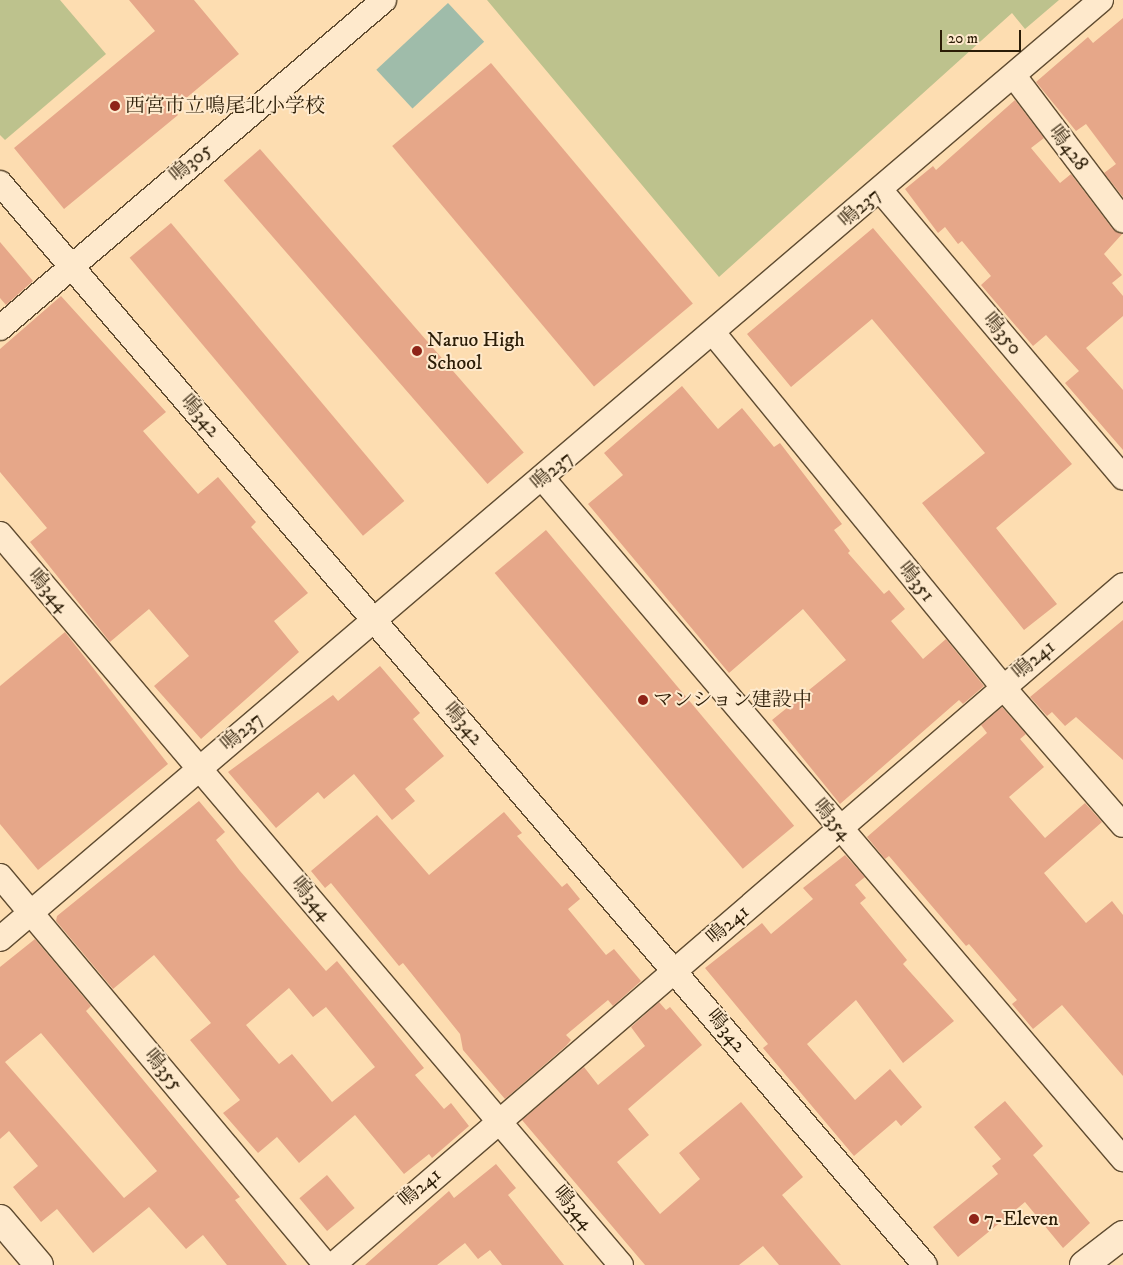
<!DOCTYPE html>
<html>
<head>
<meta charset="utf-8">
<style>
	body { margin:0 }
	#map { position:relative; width:1123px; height:1265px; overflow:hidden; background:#fdddb1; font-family:"IM FELL DW Pica","Noto Serif JP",serif }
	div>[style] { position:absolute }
	.green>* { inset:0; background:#bdc28d }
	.water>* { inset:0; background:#9fbcaa; transform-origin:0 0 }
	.building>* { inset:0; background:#e6a789; transform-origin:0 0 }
	.roads { filter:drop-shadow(1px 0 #604c31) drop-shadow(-1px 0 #604c31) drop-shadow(0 1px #604c31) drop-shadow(0 -1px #604c31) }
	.street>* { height:24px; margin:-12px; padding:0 12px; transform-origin:12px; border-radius:12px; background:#fee9cc }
	.secondary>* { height:28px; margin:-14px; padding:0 14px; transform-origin:14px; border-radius:14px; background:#fee9cc }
	.dots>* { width:14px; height:14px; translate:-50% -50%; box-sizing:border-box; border:2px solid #fee9cc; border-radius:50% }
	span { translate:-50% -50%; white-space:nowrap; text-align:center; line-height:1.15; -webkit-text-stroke:4px #fee9cc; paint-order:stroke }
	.poi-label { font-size:20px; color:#2b1c06 }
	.left { translate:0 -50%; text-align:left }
	.street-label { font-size:20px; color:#2b1c06 }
	.scale { position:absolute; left:940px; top:30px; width:81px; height:22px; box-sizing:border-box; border:2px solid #2b1c06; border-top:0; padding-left:6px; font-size:15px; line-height:18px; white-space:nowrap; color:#2b1c06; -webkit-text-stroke:4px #fee9cc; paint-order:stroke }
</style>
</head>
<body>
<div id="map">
	<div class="green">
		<div style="clip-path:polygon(0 0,60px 0,106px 54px,5px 140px,0 135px)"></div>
		<div style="clip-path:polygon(487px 0,1059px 0,1025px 29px,1012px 13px,719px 277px)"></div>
	</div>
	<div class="water">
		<div style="left:448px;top:3px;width:53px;height:98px;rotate:47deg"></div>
	</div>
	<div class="building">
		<div style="clip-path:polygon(129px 0,194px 0,239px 54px,173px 109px,178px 115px,64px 209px,14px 148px,155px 31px)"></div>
		<div style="clip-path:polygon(1123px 18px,1123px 197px,1104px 173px,1116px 164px,1086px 124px,1076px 131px,1036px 82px,1088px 37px,1093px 43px)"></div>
		<div style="left:491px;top:63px;width:314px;height:129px;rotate:50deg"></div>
		<div style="clip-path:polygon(1015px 100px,1044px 138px,1031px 148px,1060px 183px,1071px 174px,1112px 228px,1123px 233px,1104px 254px,1122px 275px,1112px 283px,1123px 296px,1123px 316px,1086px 348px,1123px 390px,1123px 450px,1065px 383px,1079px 371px,1046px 335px,1033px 346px,981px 285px,991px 276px,962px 241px,958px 244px,945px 227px,938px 233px,905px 189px,933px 166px,936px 170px)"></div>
		<div style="left:260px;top:149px;width:402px;height:48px;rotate:49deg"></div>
		<div style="left:171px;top:223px;width:363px;height:54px;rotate:50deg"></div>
		<div style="clip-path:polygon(873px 228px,1072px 464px,996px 528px,1057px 604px,1024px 630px,922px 503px,985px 453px,872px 319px,791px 387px,747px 334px)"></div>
		<div style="clip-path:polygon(0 242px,33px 281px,6px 305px,0 298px)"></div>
		<div style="clip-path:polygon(61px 296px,166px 412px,143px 431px,198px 494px,218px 477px,256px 522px,251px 527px,308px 593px,274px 621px,299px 652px,201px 739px,154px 686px,189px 656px,149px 609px,110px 642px,30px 542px,47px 528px,0 472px,0 349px)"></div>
		<div style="clip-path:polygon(682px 386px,718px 429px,742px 408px,774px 447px,780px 443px,842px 524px,834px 530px,850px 551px,848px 553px,884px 594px,889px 590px,905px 609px,891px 621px,923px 659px,946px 639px,984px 686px,963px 704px,959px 700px,840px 804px,772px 720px,846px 660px,803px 609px,729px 673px,588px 504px,623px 475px,604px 453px)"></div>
		<div style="left:546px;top:530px;width:386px;height:67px;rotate:50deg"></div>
		<div style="clip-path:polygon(1123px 620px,1123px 760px,1076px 717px,1065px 726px,1052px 712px,1047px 716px,1030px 697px)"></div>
		<div style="clip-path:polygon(65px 632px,168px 764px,38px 870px,0 824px,0 686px)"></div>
		<div style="clip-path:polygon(380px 666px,420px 713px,413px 719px,444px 756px,405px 789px,415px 801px,392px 820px,354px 774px,324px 799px,318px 792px,276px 828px,228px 772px,333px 695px,338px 701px)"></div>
		<div style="clip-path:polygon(1002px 707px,1026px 734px,1020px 739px,1044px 767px,1009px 797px,1045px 838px,1085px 803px,1102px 822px,1044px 873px,1086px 923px,1112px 901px,1123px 915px,1123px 1076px,1062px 1005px,1033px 1029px,1012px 1004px,1017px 1000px,969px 944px,966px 946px,889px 856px,885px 859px,867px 837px,987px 733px,981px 725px)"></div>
		<div style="clip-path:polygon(evenodd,199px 801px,225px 832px,216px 840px,240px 871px,326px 971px,337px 961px,424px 1068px,415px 1075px,444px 1109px,451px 1103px,469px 1126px,432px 1158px,429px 1154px,404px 1174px,355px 1115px,299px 1163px,277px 1137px,258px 1153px,223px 1113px,240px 1100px,190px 1040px,211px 1023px,154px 955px,113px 989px,56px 921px,57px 916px,199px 801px,289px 988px,313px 1017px,326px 1007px,375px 1067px,332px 1102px,292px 1054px,279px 1064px,246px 1025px,289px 988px)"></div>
		<div style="clip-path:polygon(504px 812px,522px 833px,517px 836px,562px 887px,567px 883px,580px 899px,568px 909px,606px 955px,614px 949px,641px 981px,613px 1006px,608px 1000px,566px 1035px,571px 1040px,566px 1046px,505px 1099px,463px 1050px,460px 1034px,403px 963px,399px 966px,331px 883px,325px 888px,311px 871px,377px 815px,429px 875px)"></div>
		<div style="clip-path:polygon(845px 855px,865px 877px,855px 885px,866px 898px,860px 903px,907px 960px,903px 964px,954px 1021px,903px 1063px,856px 1000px,807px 1044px,855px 1100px,890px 1069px,922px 1107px,901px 1126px,896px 1120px,854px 1156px,763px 1048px,768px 1044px,705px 968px,762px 923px,771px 934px,813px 899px,803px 888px)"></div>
		<div style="clip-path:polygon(evenodd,35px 939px,91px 1006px,86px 1011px,240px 1197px,235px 1200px,287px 1265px,227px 1265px,203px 1235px,186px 1249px,149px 1207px,93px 1253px,57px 1209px,41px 1222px,13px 1187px,38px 1166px,9px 1131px,0 1139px,0 967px,35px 939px,41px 1033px,157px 1171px,124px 1198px,5px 1062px,41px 1033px)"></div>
		<div style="clip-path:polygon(659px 1002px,666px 1010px,670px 1007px,702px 1045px,628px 1109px,649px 1135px,617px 1162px,660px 1214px,700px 1179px,679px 1153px,741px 1102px,803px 1177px,782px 1195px,841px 1265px,779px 1265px,763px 1246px,739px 1265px,645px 1265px,522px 1120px,584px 1067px,598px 1085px,645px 1046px,631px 1027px)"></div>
		<div style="clip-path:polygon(1005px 1101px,1043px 1146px,1033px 1155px,1090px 1223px,1063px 1248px,1025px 1202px,958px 1257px,933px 1227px,998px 1174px,992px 1166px,1001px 1159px,974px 1127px)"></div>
		<div style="clip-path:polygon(496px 1164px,516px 1188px,508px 1195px,564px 1265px,502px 1265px,490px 1250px,478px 1259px,465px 1243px,437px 1265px,365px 1265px,449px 1191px,454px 1198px)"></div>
		<div style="left:327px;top:1175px;width:43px;height:36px;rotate:50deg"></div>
	</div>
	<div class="roads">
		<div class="street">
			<div style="left:1014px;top:76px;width:181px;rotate:52.9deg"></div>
			<div style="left:0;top:183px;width:1423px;rotate:49.47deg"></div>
			<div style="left:881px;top:191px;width:375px;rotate:49.8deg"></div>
			<div style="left:0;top:328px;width:505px;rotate:-40.5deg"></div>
			<div style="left:714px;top:334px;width:455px;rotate:50.7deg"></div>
			<div style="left:1002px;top:686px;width:184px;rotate:49deg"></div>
			<div style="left:543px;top:479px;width:894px;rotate:49.54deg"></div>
			<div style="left:0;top:534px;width:959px;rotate:49.65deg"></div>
			<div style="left:0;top:876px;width:508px;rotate:50.04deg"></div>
			<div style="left:0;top:939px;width:1447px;rotate:-40.46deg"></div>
			<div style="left:333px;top:1265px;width:1042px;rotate:-40.72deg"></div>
		</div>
		<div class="secondary">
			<div style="left:0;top:1219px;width:60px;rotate:49.7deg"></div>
			<div style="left:1084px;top:1265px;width:49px;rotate:-37.6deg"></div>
		</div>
	</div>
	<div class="dots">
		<div style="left:115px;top:106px;background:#8f2418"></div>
		<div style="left:417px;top:351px;background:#8f2418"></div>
		<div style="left:643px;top:700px;background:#8f2418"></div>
		<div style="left:974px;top:1219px;background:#8f2418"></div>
	</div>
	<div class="poi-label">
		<span class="left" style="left:125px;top:106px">西宮市立鳴尾北小学校</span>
		<span class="left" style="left:427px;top:352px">Naruo High<br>School</span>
		<span class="left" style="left:653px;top:700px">マンション建設中</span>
		<span class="left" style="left:984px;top:1219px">7-Eleven</span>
	</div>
	<div class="street-label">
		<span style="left:1068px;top:148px;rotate:53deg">鳴428</span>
		<span style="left:191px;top:163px;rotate:-40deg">鳴305</span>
		<span style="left:860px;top:208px;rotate:-41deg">鳴237</span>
		<span style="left:1002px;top:334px;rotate:50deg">鳴350</span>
		<span style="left:200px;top:416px;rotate:49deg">鳴342</span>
		<span style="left:552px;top:471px;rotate:-40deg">鳴237</span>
		<span style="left:916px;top:582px;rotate:51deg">鳴351</span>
		<span style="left:48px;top:591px;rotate:49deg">鳴344</span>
		<span style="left:1034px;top:660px;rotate:-40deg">鳴241</span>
		<span style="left:463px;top:724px;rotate:49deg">鳴342</span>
		<span style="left:242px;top:732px;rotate:-40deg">鳴237</span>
		<span style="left:832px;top:820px;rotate:50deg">鳴354</span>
		<span style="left:311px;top:899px;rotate:50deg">鳴344</span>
		<span style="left:728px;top:925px;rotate:-41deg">鳴241</span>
		<span style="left:726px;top:1031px;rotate:50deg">鳴342</span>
		<span style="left:163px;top:1070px;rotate:50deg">鳴355</span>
		<span style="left:420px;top:1188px;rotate:-41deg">鳴241</span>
		<span style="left:573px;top:1208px;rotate:50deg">鳴344</span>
	</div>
	<div class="scale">20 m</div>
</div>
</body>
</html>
